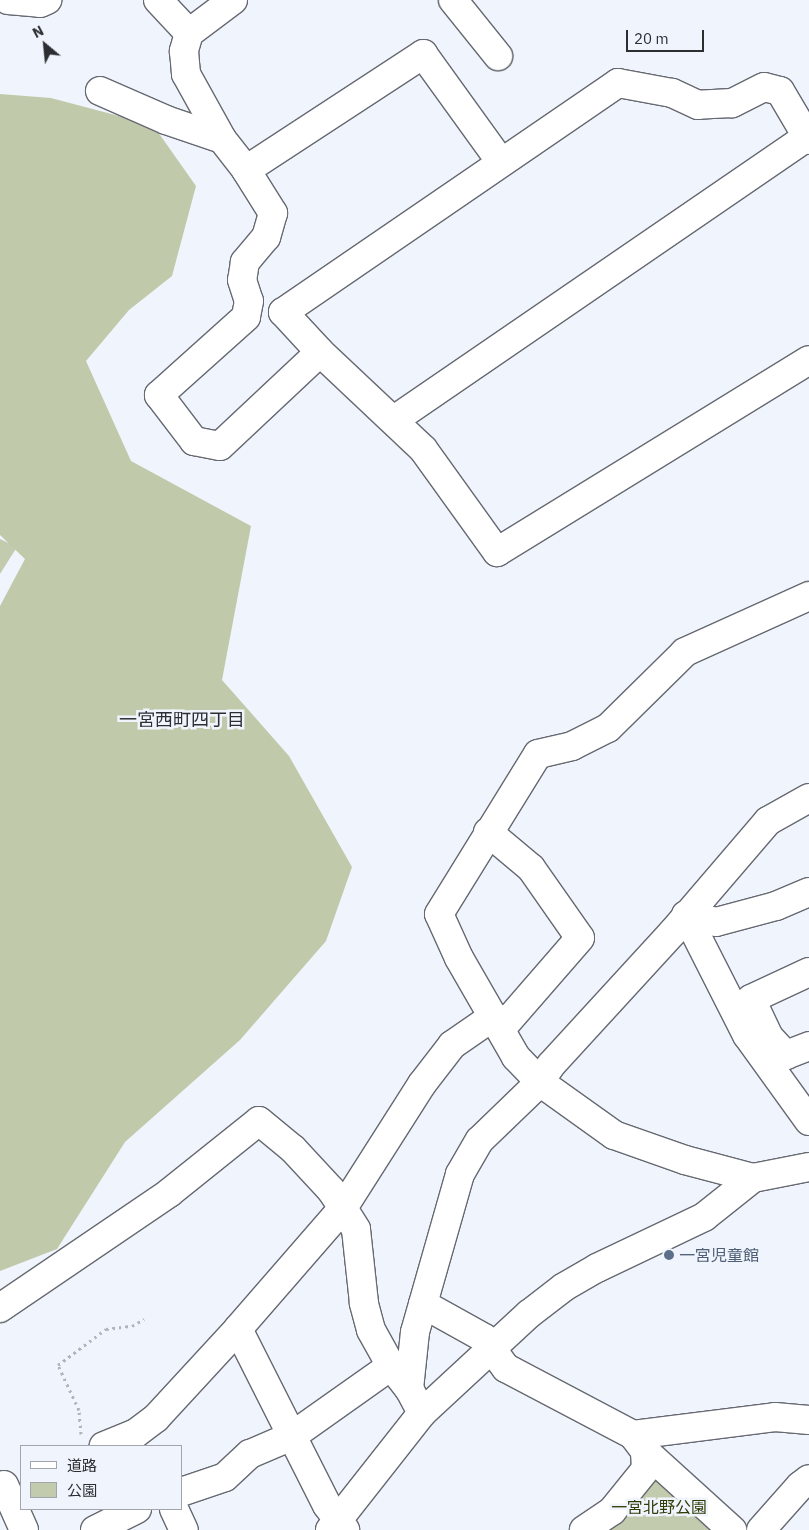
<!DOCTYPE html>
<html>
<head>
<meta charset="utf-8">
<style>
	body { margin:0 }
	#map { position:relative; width:809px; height:1530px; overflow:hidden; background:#f0f4fd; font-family:"IBM Plex Sans","Noto Sans JP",sans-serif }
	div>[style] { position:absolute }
	.green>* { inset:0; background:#c3cbae }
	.forest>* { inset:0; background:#c0caaa }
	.path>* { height:3px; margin-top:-1.5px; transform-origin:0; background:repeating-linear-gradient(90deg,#b0b4bb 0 2.5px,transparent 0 6.5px) }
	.roads { filter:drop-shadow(1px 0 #666971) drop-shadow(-1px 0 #666971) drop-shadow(0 1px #666971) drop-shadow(0 -1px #666971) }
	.minor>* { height:28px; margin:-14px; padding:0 14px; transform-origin:14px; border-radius:14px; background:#fff }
	.dots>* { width:14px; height:14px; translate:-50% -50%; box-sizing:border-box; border:2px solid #f0f4fd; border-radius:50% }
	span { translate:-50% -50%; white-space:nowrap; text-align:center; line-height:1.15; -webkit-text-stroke:5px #f0f4fd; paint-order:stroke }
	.service-label { font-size:16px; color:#4e5e75 }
	.left { translate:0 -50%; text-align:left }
	.park-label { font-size:16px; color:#303b06 }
	.neighbourhood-label { font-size:18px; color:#2c2e31 }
	.legend { position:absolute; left:20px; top:1445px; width:162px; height:65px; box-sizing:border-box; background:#f0f4fd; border:1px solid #a2a5ab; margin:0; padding:6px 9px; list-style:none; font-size:15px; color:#2c2e31 }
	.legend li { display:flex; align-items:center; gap:10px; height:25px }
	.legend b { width:25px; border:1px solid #a2a5ab }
	.north { position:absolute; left:20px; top:20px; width:50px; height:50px; -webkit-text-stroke:4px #f0f4fd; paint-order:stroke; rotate:332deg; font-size:14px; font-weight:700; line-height:20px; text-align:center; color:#2c2e31 }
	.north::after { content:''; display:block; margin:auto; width:18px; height:22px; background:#2c2e31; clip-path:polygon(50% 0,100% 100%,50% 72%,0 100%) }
	.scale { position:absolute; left:626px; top:30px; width:78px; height:22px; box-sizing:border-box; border:2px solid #2c2e31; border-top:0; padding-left:6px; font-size:15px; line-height:18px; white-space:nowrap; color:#2c2e31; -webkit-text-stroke:4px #f0f4fd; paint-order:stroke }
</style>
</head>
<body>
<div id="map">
	<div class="green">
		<div style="clip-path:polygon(0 539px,17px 547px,0 574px)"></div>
		<div style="clip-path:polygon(662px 1477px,716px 1530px,601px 1530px,647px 1479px)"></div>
	</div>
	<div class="forest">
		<div style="clip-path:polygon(0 94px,51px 98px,153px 125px,196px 186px,172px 276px,129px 310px,86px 361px,131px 461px,251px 526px,222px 680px,289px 756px,352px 867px,326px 941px,240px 1040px,125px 1142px,57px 1249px,0 1271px,0 606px,25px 559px,0 535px)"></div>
	</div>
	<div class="path">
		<div style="left:81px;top:1434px;width:24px;rotate:-95deg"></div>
		<div style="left:79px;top:1410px;width:50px;rotate:-115deg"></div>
		<div style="left:58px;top:1365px;width:60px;rotate:-36.9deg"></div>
		<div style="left:106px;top:1329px;width:26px;rotate:-7deg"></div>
		<div style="left:132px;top:1326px;width:14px;rotate:-30deg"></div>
	</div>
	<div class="roads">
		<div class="minor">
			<div style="left:8px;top:0;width:32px;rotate:5deg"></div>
			<div style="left:40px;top:3px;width:8px;rotate:-23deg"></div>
			<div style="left:158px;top:0;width:45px;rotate:46.8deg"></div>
			<div style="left:233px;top:0;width:55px;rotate:143.1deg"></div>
			<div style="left:189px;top:33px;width:19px;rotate:106deg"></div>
			<div style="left:184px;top:51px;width:23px;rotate:85deg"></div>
			<div style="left:186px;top:74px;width:74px;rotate:61deg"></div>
			<div style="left:222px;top:139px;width:39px;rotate:52deg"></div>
			<div style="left:246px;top:170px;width:51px;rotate:57.9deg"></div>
			<div style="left:273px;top:213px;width:25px;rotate:106deg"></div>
			<div style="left:266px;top:237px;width:33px;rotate:130deg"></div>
			<div style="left:245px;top:262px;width:18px;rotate:99deg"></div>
			<div style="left:242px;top:280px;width:22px;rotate:72deg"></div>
			<div style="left:249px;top:301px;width:16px;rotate:101deg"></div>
			<div style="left:246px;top:317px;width:117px;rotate:138.1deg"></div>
			<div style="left:159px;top:395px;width:58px;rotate:52.7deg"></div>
			<div style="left:194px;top:441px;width:26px;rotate:11deg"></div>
			<div style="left:220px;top:446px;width:137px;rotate:-43.2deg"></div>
			<div style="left:453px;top:0;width:72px;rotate:51.2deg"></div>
			<div style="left:100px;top:91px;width:72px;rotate:23.7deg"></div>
			<div style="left:166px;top:120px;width:59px;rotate:18.7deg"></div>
			<div style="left:809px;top:140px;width:57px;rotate:-120.6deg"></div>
			<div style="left:780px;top:91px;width:16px;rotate:-166deg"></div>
			<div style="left:764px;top:87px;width:36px;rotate:153deg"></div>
			<div style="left:732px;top:103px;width:34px;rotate:177deg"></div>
			<div style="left:698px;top:105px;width:29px;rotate:-155deg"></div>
			<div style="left:672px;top:93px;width:55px;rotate:-169.5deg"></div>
			<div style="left:618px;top:83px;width:406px;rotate:145.6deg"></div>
			<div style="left:283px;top:312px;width:54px;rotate:47.2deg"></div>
			<div style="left:320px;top:352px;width:141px;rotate:43.3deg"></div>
			<div style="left:423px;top:449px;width:127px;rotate:54.3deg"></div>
			<div style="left:497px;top:552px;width:366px;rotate:-31.6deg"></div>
			<div style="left:246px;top:170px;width:212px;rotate:-33.2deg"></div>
			<div style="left:423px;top:54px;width:133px;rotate:54.2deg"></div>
			<div style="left:394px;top:420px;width:501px;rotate:-34.42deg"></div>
			<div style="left:488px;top:832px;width:56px;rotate:39.9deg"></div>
			<div style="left:531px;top:868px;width:85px;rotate:55deg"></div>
			<div style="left:580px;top:938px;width:121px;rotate:131deg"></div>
			<div style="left:686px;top:915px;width:135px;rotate:63.1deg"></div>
			<div style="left:747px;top:1035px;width:106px;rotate:54.2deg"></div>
			<div style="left:686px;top:915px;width:31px;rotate:13deg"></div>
			<div style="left:716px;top:922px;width:62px;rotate:-14.9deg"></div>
			<div style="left:776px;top:906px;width:36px;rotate:-23deg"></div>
			<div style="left:809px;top:972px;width:64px;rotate:155deg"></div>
			<div style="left:751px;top:999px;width:42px;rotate:64.7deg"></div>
			<div style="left:769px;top:1037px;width:25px;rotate:47deg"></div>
			<div style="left:786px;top:1055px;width:25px;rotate:-21deg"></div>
			<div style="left:753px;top:1178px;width:70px;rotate:-165.2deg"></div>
			<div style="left:685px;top:1160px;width:75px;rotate:-160.6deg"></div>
			<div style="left:614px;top:1135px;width:91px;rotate:-144.4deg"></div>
			<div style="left:540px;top:1082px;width:35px;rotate:-134deg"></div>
			<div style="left:516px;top:1057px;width:114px;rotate:-119.9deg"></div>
			<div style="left:459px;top:958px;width:48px;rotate:-114.4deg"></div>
			<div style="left:439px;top:914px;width:188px;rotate:-58.3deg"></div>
			<div style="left:538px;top:754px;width:35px;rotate:-13deg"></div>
			<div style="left:572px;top:746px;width:40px;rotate:-26.6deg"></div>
			<div style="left:608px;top:728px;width:108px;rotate:-44.6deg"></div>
			<div style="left:685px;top:652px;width:136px;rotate:-24.3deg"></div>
			<div style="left:423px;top:1304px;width:70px;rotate:29.1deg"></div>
			<div style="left:484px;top:1338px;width:37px;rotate:54deg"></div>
			<div style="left:506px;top:1368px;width:144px;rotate:27.8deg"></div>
			<div style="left:633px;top:1435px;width:20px;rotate:53deg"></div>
			<div style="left:645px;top:1451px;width:18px;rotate:87deg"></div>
			<div style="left:646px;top:1469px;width:54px;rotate:129deg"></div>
			<div style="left:612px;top:1511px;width:34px;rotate:146deg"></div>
			<div style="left:0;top:1308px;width:204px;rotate:-34.2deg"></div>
			<div style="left:169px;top:1193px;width:115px;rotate:-38.7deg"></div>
			<div style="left:259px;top:1121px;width:44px;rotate:39.5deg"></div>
			<div style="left:293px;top:1149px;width:56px;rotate:47.2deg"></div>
			<div style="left:331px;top:1190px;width:22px;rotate:56deg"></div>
			<div style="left:343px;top:1208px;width:160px;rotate:131deg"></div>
			<div style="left:238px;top:1329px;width:121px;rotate:132.7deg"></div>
			<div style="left:156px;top:1418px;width:25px;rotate:143deg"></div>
			<div style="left:136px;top:1433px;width:35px;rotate:158deg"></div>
			<div style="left:238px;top:1329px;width:197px;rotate:63.2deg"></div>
			<div style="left:327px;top:1505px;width:31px;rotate:54deg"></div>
			<div style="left:409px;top:1389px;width:29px;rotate:-128deg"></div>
			<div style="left:391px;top:1366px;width:41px;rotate:-119.1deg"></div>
			<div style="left:371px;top:1330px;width:28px;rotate:-105deg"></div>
			<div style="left:364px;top:1303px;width:74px;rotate:-96.2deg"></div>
			<div style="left:356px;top:1229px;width:25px;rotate:-122deg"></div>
			<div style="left:343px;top:1208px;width:147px;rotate:-57.5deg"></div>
			<div style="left:422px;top:1084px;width:49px;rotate:-52.4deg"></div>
			<div style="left:452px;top:1045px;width:51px;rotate:-34.6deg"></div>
			<div style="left:422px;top:1413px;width:27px;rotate:-118deg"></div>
			<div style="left:409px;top:1389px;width:57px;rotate:-84deg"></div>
			<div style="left:415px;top:1332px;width:164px;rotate:-74.1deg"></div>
			<div style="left:460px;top:1174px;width:39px;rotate:-60deg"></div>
			<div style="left:480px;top:1140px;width:83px;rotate:-44deg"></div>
			<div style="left:540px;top:1082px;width:20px;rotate:-57deg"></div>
			<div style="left:551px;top:1065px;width:179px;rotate:-47.5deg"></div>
			<div style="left:672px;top:933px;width:148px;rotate:-49.4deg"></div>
			<div style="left:768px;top:821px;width:47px;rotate:-29.3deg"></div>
			<div style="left:633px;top:1435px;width:143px;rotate:-7.2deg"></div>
			<div style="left:775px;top:1417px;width:34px;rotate:5deg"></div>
			<div style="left:645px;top:1451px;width:118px;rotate:42.2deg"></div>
			<div style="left:4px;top:1485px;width:49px;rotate:66deg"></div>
			<div style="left:181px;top:1492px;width:46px;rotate:-18.8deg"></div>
			<div style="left:225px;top:1477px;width:34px;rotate:-43deg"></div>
			<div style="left:250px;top:1454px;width:46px;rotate:-23.2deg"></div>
			<div style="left:292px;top:1436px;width:121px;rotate:-35.3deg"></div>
			<div style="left:174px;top:1509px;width:23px;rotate:65deg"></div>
			<div style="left:95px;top:1530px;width:47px;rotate:-26.6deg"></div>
			<div style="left:330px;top:1530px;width:149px;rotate:-51.8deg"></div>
			<div style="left:422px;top:1413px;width:146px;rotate:-42.8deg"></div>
			<div style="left:529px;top:1314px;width:44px;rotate:-37.6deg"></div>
			<div style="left:564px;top:1287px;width:38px;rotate:-30deg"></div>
			<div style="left:597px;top:1268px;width:119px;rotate:-25.5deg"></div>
			<div style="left:704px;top:1217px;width:63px;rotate:-38.5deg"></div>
			<div style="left:753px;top:1178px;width:57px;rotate:-11.1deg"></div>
			<div style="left:761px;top:1530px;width:59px;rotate:-48.4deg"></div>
			<div style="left:800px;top:1486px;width:11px;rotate:-38deg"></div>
		</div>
	</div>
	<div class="dots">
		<div style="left:669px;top:1255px;background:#5c6f8a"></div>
	</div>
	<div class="service-label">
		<span class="left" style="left:679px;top:1255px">一宮児童館</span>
	</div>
	<div class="park-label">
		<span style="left:659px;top:1507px">一宮北野公園</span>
	</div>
	<div class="neighbourhood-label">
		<span style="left:182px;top:720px">一宮西町四丁目</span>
	</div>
	<ul class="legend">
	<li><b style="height:6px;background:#fff"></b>道路</li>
	<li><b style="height:14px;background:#c3cbae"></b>公園</li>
	</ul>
	<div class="north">N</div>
	<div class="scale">20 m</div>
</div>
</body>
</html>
